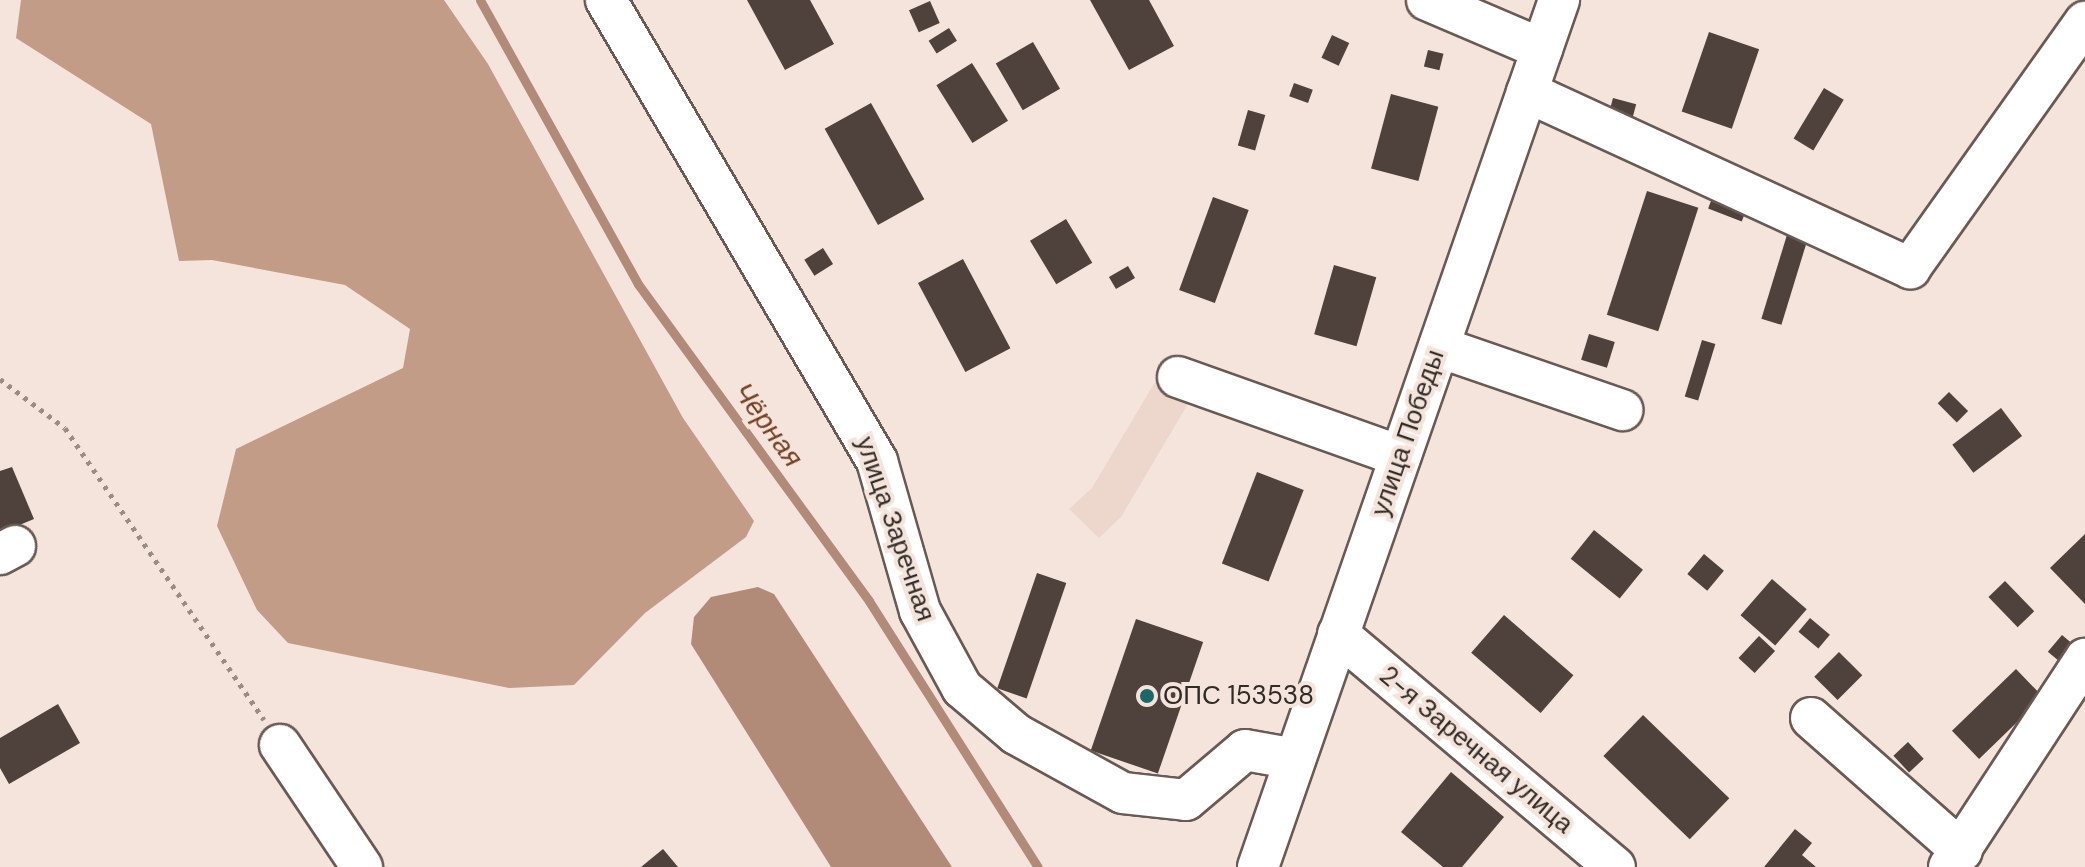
<!DOCTYPE html>
<html>
<head>
<meta charset="utf-8">
<style>
	body { margin:0 }
	#map { position:relative; width:2085px; height:867px; overflow:hidden; background:#f4e4dc; font-family:"DM Sans",sans-serif }
	div>[style] { position:absolute }
	.built>* { inset:0; background:#edd6cb }
	.forest>* { inset:0; background:#c39c88 }
	.water>* { inset:0; background:#b28b78 }
	.stream>* { height:9px; margin:-4.5px; padding:0 4.5px; transform-origin:4.5px; border-radius:4.5px; background:#b28b78 }
	.building>* { inset:0; background:#4f423c; transform-origin:0 0 }
	.path>* { height:5px; margin-top:-2.5px; transform-origin:0; background:repeating-linear-gradient(90deg,#978c86 0 4px,transparent 0 10px) }
	.roads { filter:drop-shadow(2px 0 #685a54) drop-shadow(-2px 0 #685a54) drop-shadow(0 2px #685a54) drop-shadow(0 -2px #685a54) }
	.minor>* { height:40px; margin:-20px; padding:0 20px; transform-origin:20px; border-radius:20px; background:#fff }
	.dots>* { width:22px; height:22px; translate:-50% -50%; box-sizing:border-box; border:4px solid #f4e4dc; border-radius:50% }
	span { translate:-50% -50%; white-space:nowrap; text-align:center; line-height:1.15; -webkit-text-stroke:8px #f4e4dc; paint-order:stroke }
	.street-label { font-size:26px; color:#312b28 }
	.poi-label { font-size:26px; color:#312b28 }
	.left { translate:0 -50%; text-align:left }
	.water-label { font-size:28px; color:#743f21; font-style:italic }
</style>
</head>
<body>
<div id="map">
	<div class="built">
		<div style="clip-path:polygon(1155px 382px,1189px 402px,1121px 517px,1099px 538px,1069px 509px,1092px 488px)"></div>
	</div>
	<div class="forest">
		<div style="clip-path:polygon(21px 0,444px 0,488px 64px,683px 418px,754px 521px,746px 537px,645px 613px,574px 685px,509px 688px,288px 643px,257px 610px,217px 526px,236px 449px,403px 368px,410px 329px,345px 285px,212px 260px,179px 261px,151px 124px,16px 38px)"></div>
	</div>
	<div class="water">
		<div style="clip-path:polygon(758px 587px,774px 594px,952px 867px,831px 867px,691px 644px,694px 617px,711px 597px)"></div>
	</div>
	<div class="stream">
		<div style="left:480px;top:0;width:325px;rotate:60.9deg"></div>
		<div style="left:638px;top:284px;width:392px;rotate:53.9deg"></div>
		<div style="left:869px;top:601px;width:315px;rotate:57.6deg"></div>
	</div>
	<div class="building">
		<div style="clip-path:polygon(747px 0,810px 0,834px 44px,785px 70px)"></div>
		<div style="clip-path:polygon(1090px 0,1149px 0,1174px 46px,1129px 70px)"></div>
		<div style="left:930px;top:1px;width:24px;height:23px;rotate:66deg"></div>
		<div style="left:949px;top:28px;width:15px;height:24px;rotate:58deg"></div>
		<div style="left:1709px;top:32px;width:53px;height:84px;rotate:19deg"></div>
		<div style="left:1332px;top:35px;width:19px;height:25px;rotate:25deg"></div>
		<div style="left:1033px;top:42px;width:54px;height:43px;rotate:60deg"></div>
		<div style="left:1428px;top:50px;width:16px;height:17px;rotate:14deg"></div>
		<div style="left:972px;top:63px;width:68px;height:42px;rotate:58deg"></div>
		<div style="left:1294px;top:83px;width:20px;height:14px;rotate:20deg"></div>
		<div style="left:1824px;top:88px;width:23px;height:59px;rotate:31deg"></div>
		<div style="left:1391px;top:94px;width:49px;height:77px;rotate:15deg"></div>
		<div style="left:1613px;top:98px;width:24px;height:15px;rotate:15deg"></div>
		<div style="left:871px;top:103px;width:110px;height:53px;rotate:61deg"></div>
		<div style="left:1248px;top:110px;width:18px;height:37px;rotate:16deg"></div>
		<div style="left:1716px;top:188px;width:36px;height:22px;rotate:21deg"></div>
		<div style="left:1647px;top:191px;width:54px;height:130px;rotate:18deg"></div>
		<div style="left:1213px;top:197px;width:38px;height:99px;rotate:20deg"></div>
		<div style="left:1066px;top:219px;width:51px;height:42px;rotate:59deg"></div>
		<div style="left:1790px;top:225px;width:21px;height:98px;rotate:17deg"></div>
		<div style="left:823px;top:248px;width:19px;height:22px;rotate:58deg"></div>
		<div style="left:963px;top:259px;width:101px;height:51px;rotate:62deg"></div>
		<div style="left:1334px;top:265px;width:44px;height:72px;rotate:16deg"></div>
		<div style="left:1128px;top:266px;width:14px;height:22px;rotate:60deg"></div>
		<div style="left:1589px;top:334px;width:27px;height:27px;rotate:17deg"></div>
		<div style="left:1702px;top:340px;width:14px;height:59px;rotate:17deg"></div>
		<div style="left:1949px;top:392px;width:27px;height:16px;rotate:45deg"></div>
		<div style="left:2001px;top:408px;width:35px;height:61px;rotate:53deg"></div>
		<div style="clip-path:polygon(12px 467px,34px 519px,0 533px,0 471px)"></div>
		<div style="left:1257px;top:472px;width:50px;height:98px;rotate:21deg"></div>
		<div style="left:1594px;top:530px;width:63px;height:37px;rotate:39deg"></div>
		<div style="clip-path:polygon(2085px 534px,2085px 604px,2050px 568px)"></div>
		<div style="left:1704px;top:554px;width:26px;height:26px;rotate:40deg"></div>
		<div style="left:1037px;top:573px;width:31px;height:122px;rotate:19deg"></div>
		<div style="left:1772px;top:579px;width:46px;height:48px;rotate:41deg"></div>
		<div style="left:2005px;top:581px;width:42px;height:23px;rotate:46deg"></div>
		<div style="left:1504px;top:615px;width:92px;height:50px;rotate:41deg"></div>
		<div style="left:1810px;top:618px;width:26px;height:18px;rotate:40deg"></div>
		<div style="left:1136px;top:619px;width:71px;height:139px;rotate:19deg"></div>
		<div style="left:2062px;top:635px;width:26px;height:22px;rotate:40deg"></div>
		<div style="left:1759px;top:636px;width:22px;height:30px;rotate:43deg"></div>
		<div style="left:1839px;top:652px;width:33px;height:35px;rotate:45deg"></div>
		<div style="left:2016px;top:669px;width:39px;height:89px;rotate:46deg"></div>
		<div style="clip-path:polygon(58px 704px,80px 743px,9px 784px,0 768px,0 738px)"></div>
		<div style="left:1643px;top:715px;width:120px;height:57px;rotate:44deg"></div>
		<div style="left:1908px;top:742px;width:23px;height:20px;rotate:47deg"></div>
		<div style="clip-path:polygon(1451px 772px,1504px 817px,1462px 867px,1443px 867px,1401px 832px)"></div>
		<div style="clip-path:polygon(1795px 829px,1812px 843px,1802px 855px,1816px 867px,1764px 867px)"></div>
		<div style="clip-path:polygon(663px 849px,678px 867px,641px 867px)"></div>
	</div>
	<div class="path">
		<div style="left:0;top:379px;width:81px;rotate:37deg"></div>
		<div style="left:65px;top:428px;width:353px;rotate:55.7deg"></div>
	</div>
	<div class="roads">
		<div class="minor">
			<div style="left:606px;top:0;width:535px;rotate:59.55deg"></div>
			<div style="left:877px;top:461px;width:156px;rotate:74deg"></div>
			<div style="left:920px;top:611px;width:88px;rotate:61.4deg"></div>
			<div style="left:962px;top:688px;width:71px;rotate:40.4deg"></div>
			<div style="left:1016px;top:734px;width:122px;rotate:28.9deg"></div>
			<div style="left:1123px;top:793px;width:63px;rotate:6.3deg"></div>
			<div style="left:1186px;top:800px;width:77px;rotate:-40.3deg"></div>
			<div style="left:1245px;top:750px;width:51px;rotate:10.2deg"></div>
			<div style="left:1427px;top:0;width:125px;rotate:23.1deg"></div>
			<div style="left:1527px;top:92px;width:422px;rotate:24.7deg"></div>
			<div style="left:1910px;top:268px;width:302px;rotate:-54.6deg"></div>
			<div style="left:1439px;top:347px;width:194px;rotate:19deg"></div>
			<div style="left:1178px;top:377px;width:236px;rotate:19.6deg"></div>
			<div style="left:0;top:554px;width:17px;rotate:-28deg"></div>
			<div style="left:1338px;top:634px;width:362px;rotate:40.1deg"></div>
			<div style="left:1811px;top:718px;width:201px;rotate:41.4deg"></div>
			<div style="left:280px;top:745px;width:147px;rotate:56.1deg"></div>
			<div style="left:1258px;top:867px;width:918px;rotate:-70.85deg"></div>
			<div style="left:1949px;top:867px;width:249px;rotate:-56.8deg"></div>
		</div>
	</div>
	<div class="dots">
		<div style="left:1147px;top:696px;background:#1b686b"></div>
	</div>
	<div class="street-label">
		<span style="left:1408px;top:433px;rotate:-71deg">улица Победы</span>
		<span style="left:895px;top:529px;rotate:71deg">улица Заречная</span>
		<span style="left:1476px;top:750px;rotate:40deg">2-я Заречная улица</span>
	</div>
	<div class="poi-label">
		<span class="left" style="left:1163px;top:696px">ОПС 153538</span>
	</div>
	<div class="water-label">
		<span style="left:768px;top:425px;rotate:54deg">Чёрная</span>
	</div>
</div>
</body>
</html>
